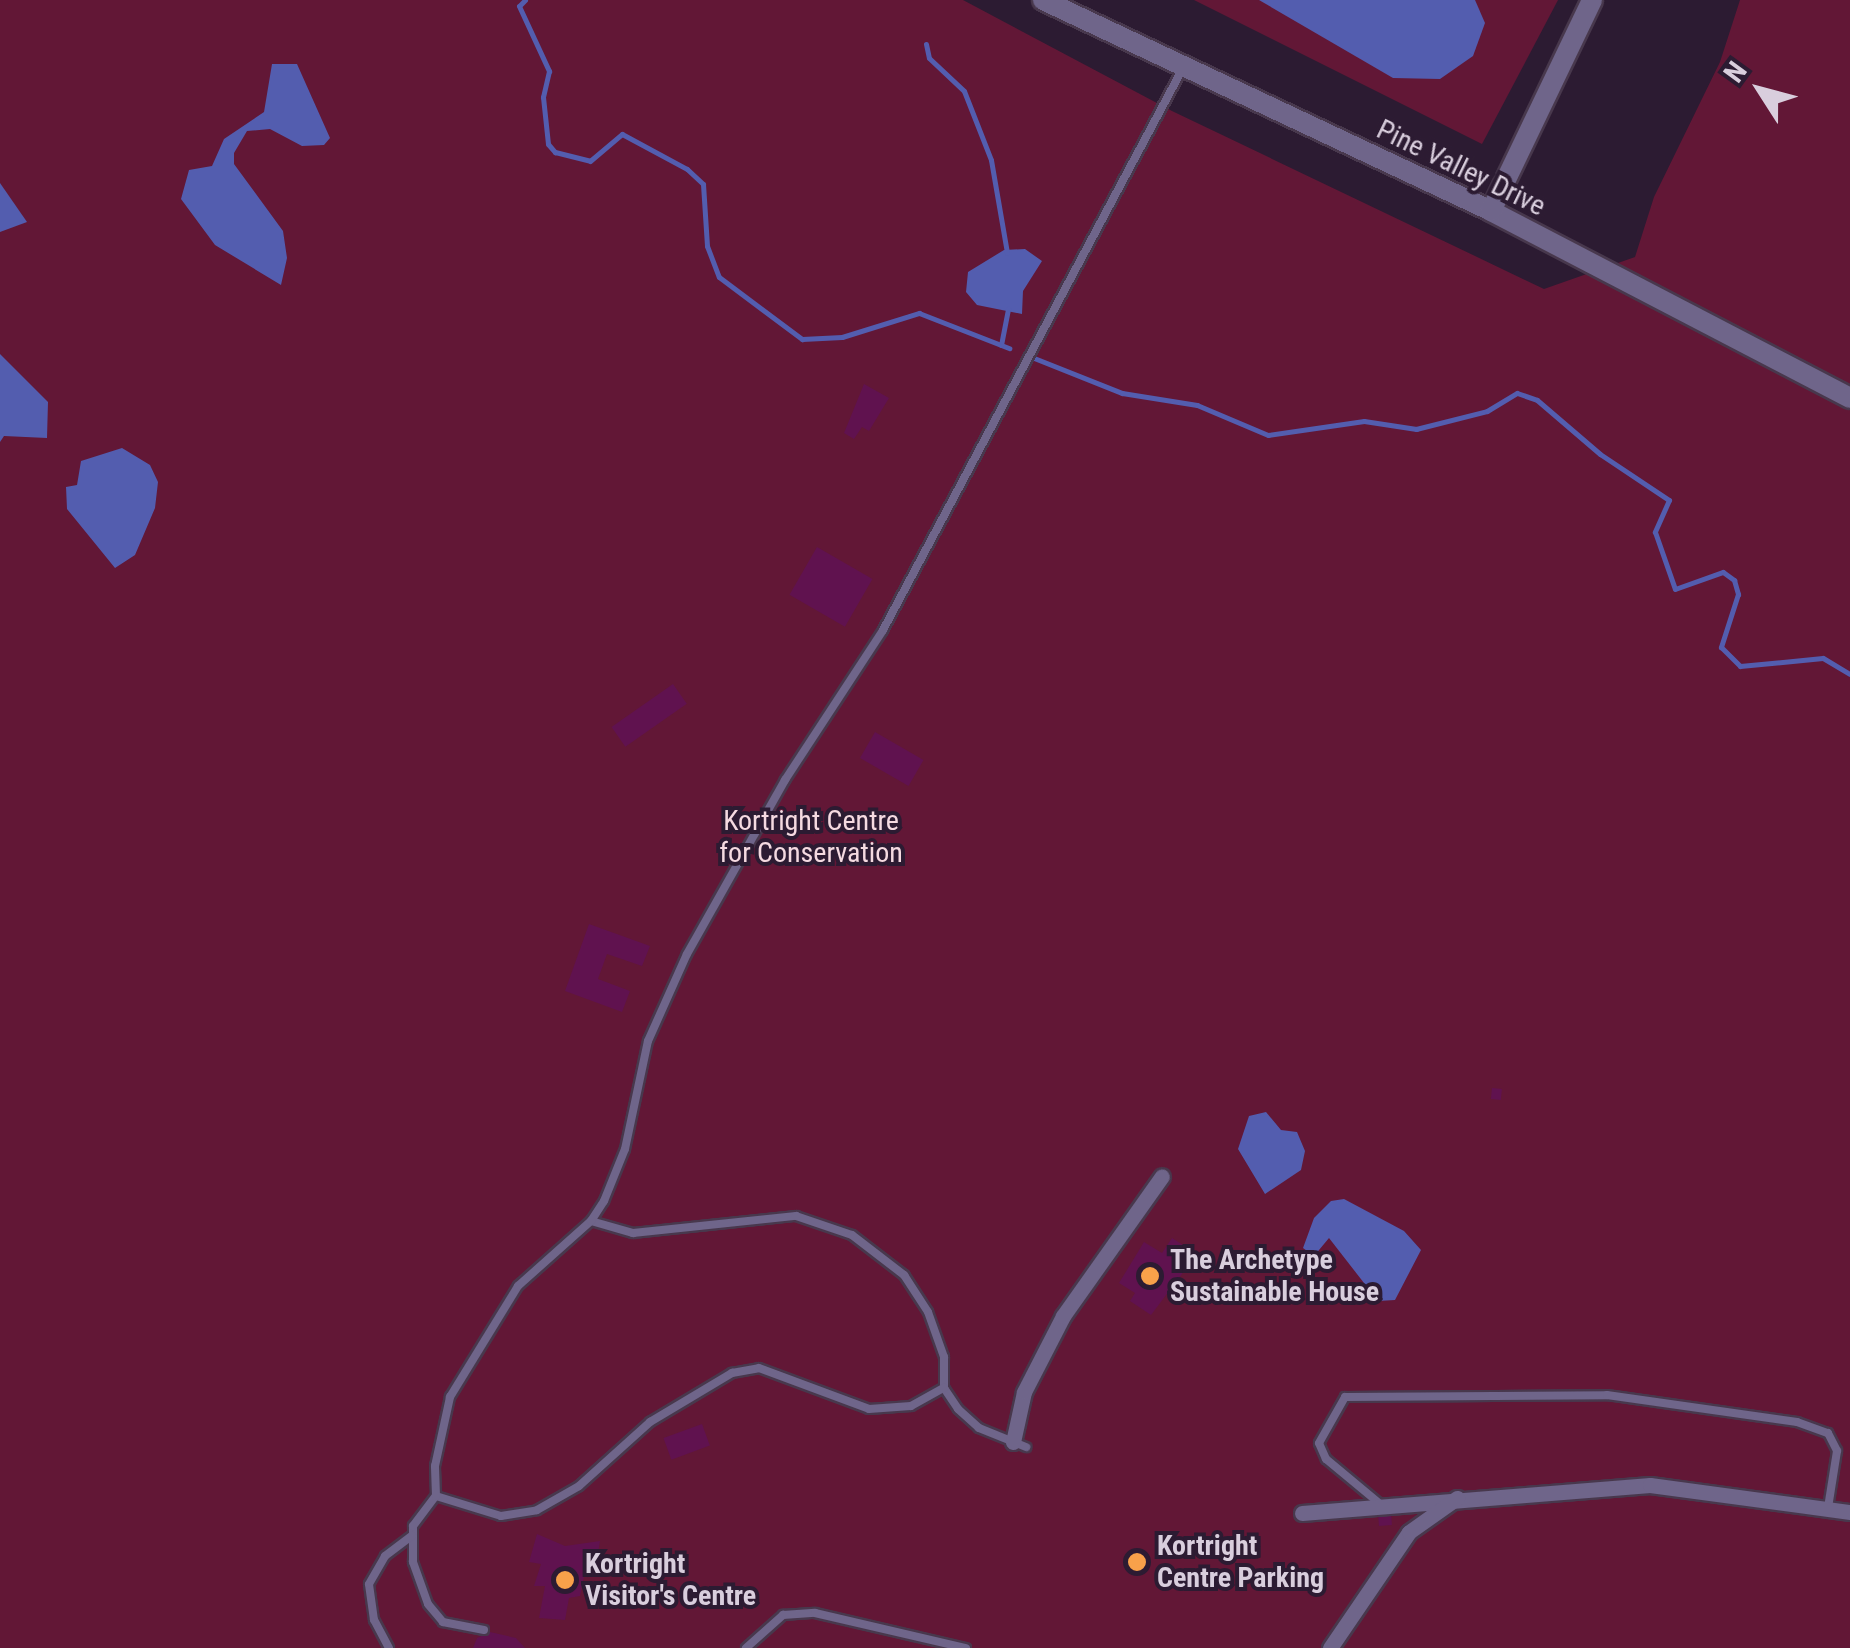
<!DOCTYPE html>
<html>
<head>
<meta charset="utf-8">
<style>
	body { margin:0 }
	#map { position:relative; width:1850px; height:1648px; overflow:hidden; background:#2c1b32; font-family:"Roboto Condensed",sans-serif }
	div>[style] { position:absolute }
	.green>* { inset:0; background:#621736 }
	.water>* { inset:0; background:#535daf }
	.stream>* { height:5px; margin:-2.5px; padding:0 2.5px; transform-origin:2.5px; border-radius:2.5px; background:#535daf }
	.building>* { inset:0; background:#60124f; transform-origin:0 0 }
	.roads { filter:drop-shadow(2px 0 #48384d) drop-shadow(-2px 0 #48384d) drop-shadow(0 2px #48384d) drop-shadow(0 -2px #48384d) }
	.service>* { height:8px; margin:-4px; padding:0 4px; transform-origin:4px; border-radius:4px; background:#6f658a }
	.minor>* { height:15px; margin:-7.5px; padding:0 7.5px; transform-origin:7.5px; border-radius:7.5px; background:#6f658a }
	.tertiary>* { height:20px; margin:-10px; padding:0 10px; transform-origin:10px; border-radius:10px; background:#6f658a }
	.dots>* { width:28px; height:28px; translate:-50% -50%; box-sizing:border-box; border:5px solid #2c1b32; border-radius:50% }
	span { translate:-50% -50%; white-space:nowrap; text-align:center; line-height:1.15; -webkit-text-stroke:8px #2c1b32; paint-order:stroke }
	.street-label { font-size:28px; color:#d9cedd }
	.park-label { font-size:28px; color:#f5dae1 }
	.poi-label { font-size:28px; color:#d9cedd; font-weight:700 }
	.left { translate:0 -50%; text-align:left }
	.north { position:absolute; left:1710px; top:40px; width:100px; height:100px; -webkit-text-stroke:8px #2c1b32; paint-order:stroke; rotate:306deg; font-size:28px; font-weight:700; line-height:40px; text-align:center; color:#d9cedd }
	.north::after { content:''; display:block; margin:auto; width:35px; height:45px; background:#d9cedd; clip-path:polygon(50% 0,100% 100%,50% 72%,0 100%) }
</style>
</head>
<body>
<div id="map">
	<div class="green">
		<div style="clip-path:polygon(0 0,963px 0,1172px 111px,1544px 289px,1635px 257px,1654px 197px,1720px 62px,1740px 0,1850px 0,1850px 1648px,0 1648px)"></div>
		<div style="clip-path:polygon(1194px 0,1558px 0,1482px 144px)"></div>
	</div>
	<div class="water">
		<div style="clip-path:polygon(1259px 0,1475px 0,1485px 23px,1473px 56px,1440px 79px,1393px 78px)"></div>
		<div style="clip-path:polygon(272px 64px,297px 64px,330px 138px,324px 145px,302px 146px,270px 129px,247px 131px,234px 153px,234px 164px,283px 231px,287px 258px,281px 285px,215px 245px,181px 199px,189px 170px,212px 166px,224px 139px,264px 112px)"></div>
		<div style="clip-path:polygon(0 183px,27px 222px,0 232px)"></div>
		<div style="clip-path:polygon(1025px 249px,1042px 261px,1023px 291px,1022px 314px,977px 305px,966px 292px,968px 272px,1004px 250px)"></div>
		<div style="clip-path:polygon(0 354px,48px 402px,47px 438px,4px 436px,0 442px)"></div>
		<div style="clip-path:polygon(122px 448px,150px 465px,158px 482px,155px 508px,135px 555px,115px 568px,67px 509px,66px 487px,77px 485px,81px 461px)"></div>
		<div style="clip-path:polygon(1266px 1112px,1281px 1130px,1297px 1132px,1305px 1151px,1301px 1170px,1265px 1194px,1238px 1149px,1249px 1116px)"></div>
		<div style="clip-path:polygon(1344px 1199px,1404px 1231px,1421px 1250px,1395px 1300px,1378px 1301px,1329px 1238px,1314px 1256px,1303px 1248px,1314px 1218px,1331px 1201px)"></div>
	</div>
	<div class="stream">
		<div style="left:525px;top:0;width:8px;rotate:135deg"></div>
		<div style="left:519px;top:6px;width:72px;rotate:65.2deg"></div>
		<div style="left:549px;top:71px;width:27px;rotate:103deg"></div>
		<div style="left:543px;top:97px;width:47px;rotate:83.9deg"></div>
		<div style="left:548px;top:144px;width:11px;rotate:49deg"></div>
		<div style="left:555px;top:152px;width:36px;rotate:14deg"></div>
		<div style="left:590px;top:161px;width:42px;rotate:-40.2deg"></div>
		<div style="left:622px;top:134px;width:74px;rotate:28.3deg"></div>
		<div style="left:687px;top:169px;width:22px;rotate:43deg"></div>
		<div style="left:703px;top:184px;width:62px;rotate:86.3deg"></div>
		<div style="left:707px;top:246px;width:33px;rotate:69deg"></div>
		<div style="left:719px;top:277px;width:104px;rotate:36.8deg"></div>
		<div style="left:802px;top:339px;width:40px;rotate:-2.9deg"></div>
		<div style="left:842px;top:337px;width:81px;rotate:-17.3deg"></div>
		<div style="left:919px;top:313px;width:97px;rotate:21.3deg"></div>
		<div style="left:926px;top:44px;width:14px;rotate:78deg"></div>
		<div style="left:929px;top:58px;width:48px;rotate:43.3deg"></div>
		<div style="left:964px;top:91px;width:74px;rotate:68.6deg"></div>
		<div style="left:991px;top:160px;width:94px;rotate:80.2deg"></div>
		<div style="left:1001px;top:345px;width:37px;rotate:-79deg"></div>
		<div style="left:1034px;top:358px;width:95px;rotate:21.7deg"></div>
		<div style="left:1122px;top:393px;width:76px;rotate:9.1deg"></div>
		<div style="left:1197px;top:405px;width:77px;rotate:22.9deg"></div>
		<div style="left:1268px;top:435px;width:97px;rotate:-8.3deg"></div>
		<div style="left:1364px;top:421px;width:53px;rotate:8.7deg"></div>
		<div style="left:1416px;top:429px;width:73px;rotate:-14.2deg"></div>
		<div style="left:1487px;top:411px;width:35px;rotate:-31deg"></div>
		<div style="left:1517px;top:393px;width:21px;rotate:19deg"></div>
		<div style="left:1537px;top:400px;width:83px;rotate:40.6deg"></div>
		<div style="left:1600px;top:454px;width:83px;rotate:33.7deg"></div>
		<div style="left:1669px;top:500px;width:35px;rotate:114deg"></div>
		<div style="left:1655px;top:532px;width:60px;rotate:70.7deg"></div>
		<div style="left:1675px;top:589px;width:51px;rotate:-19.5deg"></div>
		<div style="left:1723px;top:572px;width:14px;rotate:36deg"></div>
		<div style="left:1734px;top:580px;width:15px;rotate:74deg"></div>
		<div style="left:1738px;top:594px;width:56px;rotate:107.8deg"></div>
		<div style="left:1721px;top:647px;width:27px;rotate:45deg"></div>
		<div style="left:1740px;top:666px;width:83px;rotate:-5.5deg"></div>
		<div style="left:1823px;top:658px;width:31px;rotate:31deg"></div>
	</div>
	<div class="building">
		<div style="clip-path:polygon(864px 384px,889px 398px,869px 431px,862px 427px,854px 439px,844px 433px)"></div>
		<div style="left:817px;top:547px;width:64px;height:55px;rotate:30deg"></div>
		<div style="left:673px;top:684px;width:24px;height:75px;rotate:55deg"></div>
		<div style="left:875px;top:732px;width:56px;height:30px;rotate:30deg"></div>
		<div style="clip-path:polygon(589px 924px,650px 946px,642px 966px,607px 954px,598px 979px,630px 991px,622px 1012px,565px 991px)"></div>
		<div style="left:1492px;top:1088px;width:10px;height:11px;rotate:6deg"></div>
		<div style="clip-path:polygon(1172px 1238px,1197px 1254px,1151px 1315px,1130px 1301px,1135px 1293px,1119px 1283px,1144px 1242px,1162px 1253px)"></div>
		<div style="left:702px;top:1424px;width:23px;height:41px;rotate:70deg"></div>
		<div style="left:1391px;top:1512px;width:13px;height:13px;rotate:86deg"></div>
		<div style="clip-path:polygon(537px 1534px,565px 1546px,600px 1541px,595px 1572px,585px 1572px,580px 1596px,569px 1598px,565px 1620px,539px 1618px,545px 1586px,534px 1586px,541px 1564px,529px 1562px)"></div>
		<div style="clip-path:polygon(490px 1632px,516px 1638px,525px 1648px,473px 1648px,477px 1638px)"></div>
	</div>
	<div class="roads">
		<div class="service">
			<div style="left:591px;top:1221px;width:44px;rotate:15.9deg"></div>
			<div style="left:633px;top:1233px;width:164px;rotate:-6deg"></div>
			<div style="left:796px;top:1216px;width:59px;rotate:18.7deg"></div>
			<div style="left:852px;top:1235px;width:66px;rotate:37.6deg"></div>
			<div style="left:904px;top:1275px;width:44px;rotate:57deg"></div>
			<div style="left:928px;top:1312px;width:48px;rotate:70.4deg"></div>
			<div style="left:944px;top:1357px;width:31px;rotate:90deg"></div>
			<div style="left:944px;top:1388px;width:25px;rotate:56deg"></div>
			<div style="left:958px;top:1409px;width:28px;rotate:42deg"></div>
			<div style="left:979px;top:1428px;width:51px;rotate:22deg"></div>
			<div style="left:436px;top:1496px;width:68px;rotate:17.1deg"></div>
			<div style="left:501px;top:1516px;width:36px;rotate:-9deg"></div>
			<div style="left:537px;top:1510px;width:48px;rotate:-29.7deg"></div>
			<div style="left:579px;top:1486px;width:96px;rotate:-42deg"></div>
			<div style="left:650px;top:1422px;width:96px;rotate:-30.9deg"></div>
			<div style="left:732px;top:1373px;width:27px;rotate:-10deg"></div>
			<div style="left:759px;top:1368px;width:117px;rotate:20.4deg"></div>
			<div style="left:869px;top:1409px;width:42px;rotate:-4.1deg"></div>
			<div style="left:911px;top:1406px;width:38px;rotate:-29deg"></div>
			<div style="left:1379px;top:1503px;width:69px;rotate:-140.3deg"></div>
			<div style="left:1326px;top:1459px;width:17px;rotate:-114deg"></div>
			<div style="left:1319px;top:1443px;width:53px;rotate:-60.5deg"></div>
			<div style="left:1345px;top:1397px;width:262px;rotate:-0.4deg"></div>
			<div style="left:1607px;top:1395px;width:192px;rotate:8.1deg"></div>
			<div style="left:1797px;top:1422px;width:33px;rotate:20deg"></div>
			<div style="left:1828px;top:1433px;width:20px;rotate:63deg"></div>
			<div style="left:1837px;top:1451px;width:58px;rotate:99deg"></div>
			<div style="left:484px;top:1630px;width:42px;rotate:-169deg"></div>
			<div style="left:443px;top:1622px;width:23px;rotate:-130deg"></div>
			<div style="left:428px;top:1604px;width:45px;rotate:-109.7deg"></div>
			<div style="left:413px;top:1562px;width:36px;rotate:-90deg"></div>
			<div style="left:413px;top:1526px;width:38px;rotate:-53deg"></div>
			<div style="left:436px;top:1496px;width:30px;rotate:-92deg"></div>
			<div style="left:435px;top:1466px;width:71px;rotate:-77.7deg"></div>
			<div style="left:450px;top:1397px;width:130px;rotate:-58.5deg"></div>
			<div style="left:518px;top:1286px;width:98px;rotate:-41.7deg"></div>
			<div style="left:591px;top:1221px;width:24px;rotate:-57deg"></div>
			<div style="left:604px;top:1201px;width:56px;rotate:-68deg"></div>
			<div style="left:625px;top:1149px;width:110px;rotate:-78deg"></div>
			<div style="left:648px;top:1041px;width:95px;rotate:-65.9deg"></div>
			<div style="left:687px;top:954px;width:200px;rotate:-60.6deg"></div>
			<div style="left:785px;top:780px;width:179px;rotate:-56.8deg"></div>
			<div style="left:883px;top:630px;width:637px;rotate:-61.91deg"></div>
			<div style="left:389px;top:1648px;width:32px;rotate:-118deg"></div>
			<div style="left:374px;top:1620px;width:36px;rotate:-98deg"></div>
			<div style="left:369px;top:1584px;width:32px;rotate:-60deg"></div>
			<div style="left:385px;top:1556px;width:34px;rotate:-37deg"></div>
			<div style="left:746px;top:1648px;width:50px;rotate:-41.7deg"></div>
			<div style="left:783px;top:1615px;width:32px;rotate:-4deg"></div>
			<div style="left:815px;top:1613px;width:155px;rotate:13.1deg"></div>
		</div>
		<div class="minor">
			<div style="left:1013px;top:1442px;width:51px;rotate:-77.6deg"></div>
			<div style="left:1024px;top:1392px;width:85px;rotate:-62.8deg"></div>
			<div style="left:1063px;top:1316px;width:171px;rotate:-54.7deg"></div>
			<div style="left:1302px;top:1513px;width:349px;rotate:-4.6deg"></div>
			<div style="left:1650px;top:1485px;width:202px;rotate:7.7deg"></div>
			<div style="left:1330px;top:1648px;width:140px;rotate:-55.7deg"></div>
			<div style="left:1409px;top:1532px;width:59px;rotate:-35.3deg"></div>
		</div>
		<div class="tertiary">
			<div style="left:1043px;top:0;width:495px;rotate:25.2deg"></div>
			<div style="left:1491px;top:211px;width:405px;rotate:27.5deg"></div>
			<div style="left:1491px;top:211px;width:234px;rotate:-64.4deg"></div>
		</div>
	</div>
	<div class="dots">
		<div style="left:1150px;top:1276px;background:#f8a14a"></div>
		<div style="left:1137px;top:1562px;background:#f8a14a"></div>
		<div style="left:565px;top:1580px;background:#f8a14a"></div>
	</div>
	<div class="street-label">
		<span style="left:1461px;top:168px;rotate:26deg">Pine Valley Drive</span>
	</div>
	<div class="park-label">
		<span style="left:811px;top:837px">Kortright Centre<br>for Conservation</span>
	</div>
	<div class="poi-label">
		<span class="left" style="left:1170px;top:1276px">The Archetype<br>Sustainable House</span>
		<span class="left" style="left:1157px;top:1562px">Kortright<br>Centre Parking</span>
		<span class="left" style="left:585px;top:1580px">Kortright<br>Visitor's Centre</span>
	</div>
	<div class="north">N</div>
</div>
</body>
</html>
